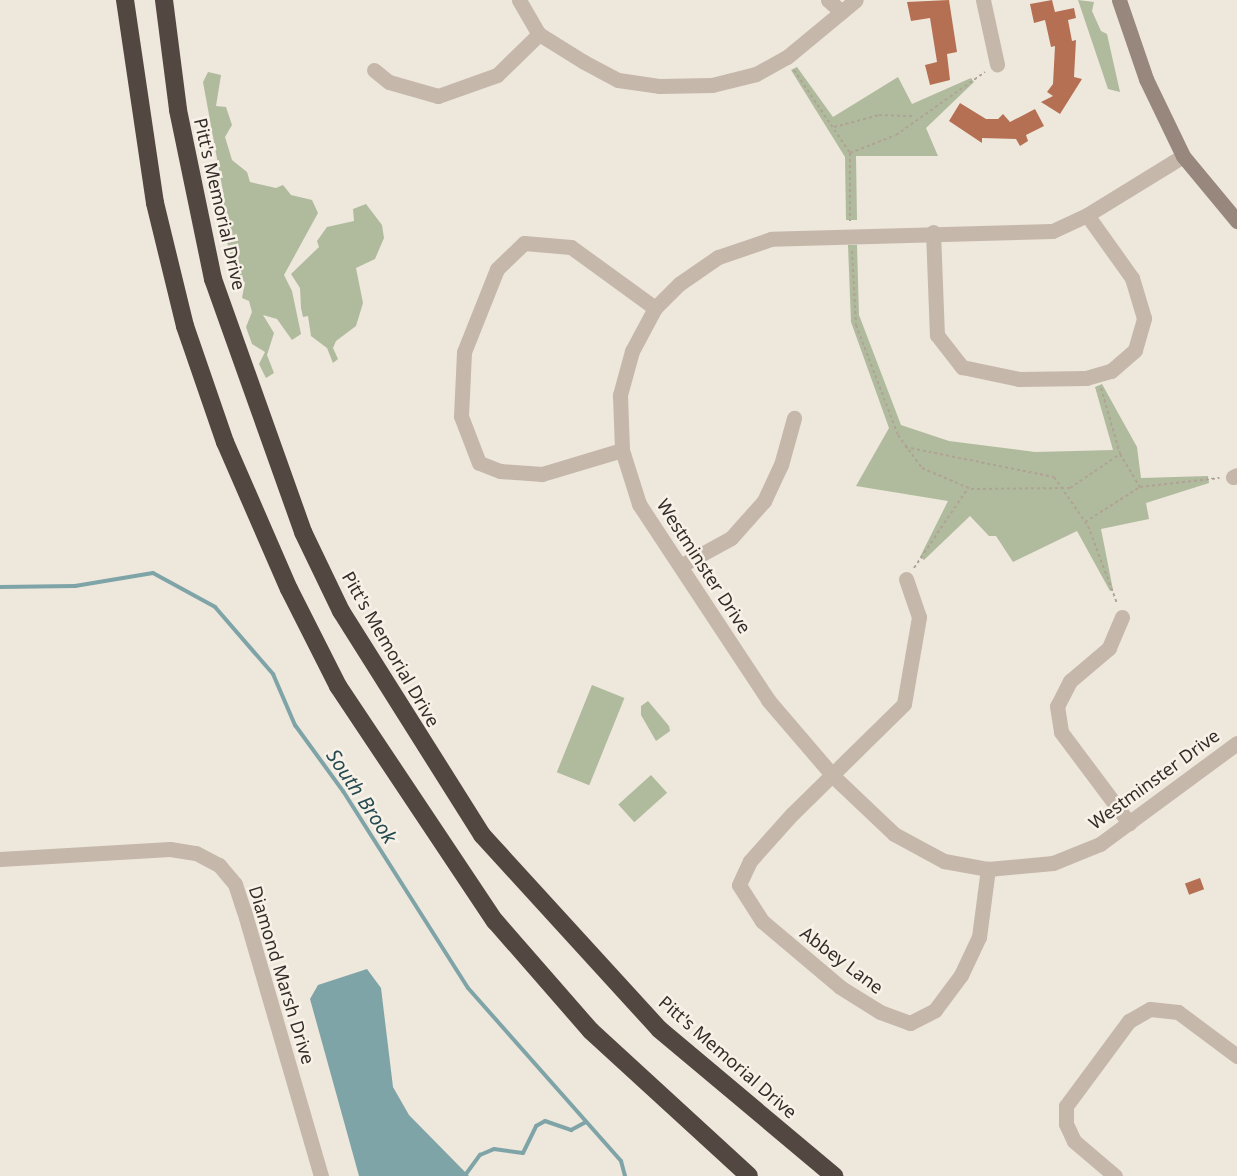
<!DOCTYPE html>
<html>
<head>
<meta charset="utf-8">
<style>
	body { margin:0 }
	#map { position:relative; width:1237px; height:1176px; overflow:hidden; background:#eee7dc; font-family:"Noto Sans",sans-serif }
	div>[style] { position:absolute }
	.green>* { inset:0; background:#b0bb9e; transform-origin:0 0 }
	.water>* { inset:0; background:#7fa4a7 }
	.stream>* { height:4px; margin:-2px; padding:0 2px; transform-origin:2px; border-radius:2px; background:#7fa4a7 }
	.building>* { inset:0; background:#b57053; transform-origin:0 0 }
	.path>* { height:2px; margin-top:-1px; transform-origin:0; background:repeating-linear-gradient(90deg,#b0a294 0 3px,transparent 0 6px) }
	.minor>* { height:15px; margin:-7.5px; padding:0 7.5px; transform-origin:7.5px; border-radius:7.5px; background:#c5b7aa }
	.secondary>* { height:15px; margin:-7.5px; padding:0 7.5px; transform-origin:7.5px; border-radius:7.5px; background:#98877c }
	.motorway>* { height:18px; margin:-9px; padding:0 9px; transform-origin:9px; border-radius:9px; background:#534741 }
	span { translate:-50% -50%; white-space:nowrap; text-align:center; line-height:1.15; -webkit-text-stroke:5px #f7f1e8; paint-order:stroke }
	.street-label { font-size:18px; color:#332c28 }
	.water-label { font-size:20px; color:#244a4f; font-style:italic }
</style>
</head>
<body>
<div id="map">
	<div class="green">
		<div style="clip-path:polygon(1078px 0,1094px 2px,1092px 11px,1101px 31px,1107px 34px,1120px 92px,1108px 89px)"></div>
		<div style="clip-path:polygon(797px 67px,833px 117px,898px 77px,912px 104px,971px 78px,974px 82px,926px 128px,938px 156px,856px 156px,857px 220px,846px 220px,845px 157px,791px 70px)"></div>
		<div style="clip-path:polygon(208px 72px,221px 75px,216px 106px,226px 107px,232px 125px,225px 137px,232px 160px,247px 172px,250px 182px,276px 188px,283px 185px,291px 195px,312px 200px,318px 213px,284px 275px,292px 291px,301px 334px,292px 340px,277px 319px,263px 315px,274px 333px,267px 355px,274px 373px,266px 378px,259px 364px,265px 352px,252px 344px,246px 327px,252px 312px,249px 301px,242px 298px,245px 282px,237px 282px,230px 270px,230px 250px,222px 231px,224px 197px,203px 82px)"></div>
		<div style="clip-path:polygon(366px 204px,382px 225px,384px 238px,375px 259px,356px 268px,363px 303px,356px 326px,336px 341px,333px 348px,338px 359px,333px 363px,327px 348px,311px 336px,308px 316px,303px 317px,301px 308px,300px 288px,291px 274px,319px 247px,317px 241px,327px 227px,354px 221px,353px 209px)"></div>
		<div style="clip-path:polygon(848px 245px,857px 245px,859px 315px,901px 425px,949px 441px,1035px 452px,1113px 450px,1095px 387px,1102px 384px,1137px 447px,1141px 478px,1208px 476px,1209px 483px,1146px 503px,1149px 519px,1101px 529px,1113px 590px,1110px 591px,1077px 531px,1013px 562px,996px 536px,989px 536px,970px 516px,924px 560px,920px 557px,948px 501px,856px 486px,889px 428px,851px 322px)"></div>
		<div style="left:592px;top:685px;width:35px;height:94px;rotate:22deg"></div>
		<div style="clip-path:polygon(648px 701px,669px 726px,670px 731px,656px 741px,641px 715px,641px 706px)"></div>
		<div style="left:651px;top:775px;width:24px;height:44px;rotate:48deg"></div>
	</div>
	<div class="water">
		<div style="clip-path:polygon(367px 969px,381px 988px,393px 1087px,409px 1115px,469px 1176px,359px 1176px,310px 999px,318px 985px)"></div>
	</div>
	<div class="stream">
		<div style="left:0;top:587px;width:75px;rotate:-0.8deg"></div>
		<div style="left:75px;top:586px;width:79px;rotate:-9.5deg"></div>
		<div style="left:153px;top:573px;width:71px;rotate:28.7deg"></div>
		<div style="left:215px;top:607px;width:89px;rotate:49.1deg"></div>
		<div style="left:273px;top:674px;width:56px;rotate:66.7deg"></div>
		<div style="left:295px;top:725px;width:82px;rotate:54deg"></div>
		<div style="left:343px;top:791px;width:233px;rotate:57.6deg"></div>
		<div style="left:468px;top:988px;width:231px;rotate:48.5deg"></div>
		<div style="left:621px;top:1161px;width:16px;rotate:75deg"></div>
		<div style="left:466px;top:1174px;width:24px;rotate:-54deg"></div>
		<div style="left:480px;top:1155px;width:15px;rotate:-23deg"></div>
		<div style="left:494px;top:1149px;width:29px;rotate:8deg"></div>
		<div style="left:523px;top:1153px;width:30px;rotate:-64deg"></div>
		<div style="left:536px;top:1126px;width:10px;rotate:-29deg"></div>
		<div style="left:545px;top:1121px;width:28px;rotate:19deg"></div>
		<div style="left:571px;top:1130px;width:17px;rotate:-28deg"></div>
	</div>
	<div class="building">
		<div style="clip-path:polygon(949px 0,957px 52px,947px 54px,950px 80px,930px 85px,925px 65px,937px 62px,930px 18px,911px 21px,907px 2px)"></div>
		<div style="clip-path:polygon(1052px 0,1055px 12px,1074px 8px,1076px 18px,1068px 20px,1072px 41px,1076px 40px,1074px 77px,1082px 79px,1060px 114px,1041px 102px,1053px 96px,1047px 92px,1053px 84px,1055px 46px,1051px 47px,1045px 20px,1034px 23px,1030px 4px)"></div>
		<div style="clip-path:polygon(960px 103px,986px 119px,998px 119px,1003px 114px,1010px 122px,1035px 109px,1044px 126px,1026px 135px,1028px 141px,1020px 146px,1016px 139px,982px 138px,982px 143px,949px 121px)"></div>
		<div style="left:1200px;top:878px;width:12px;height:16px;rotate:70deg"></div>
	</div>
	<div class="path">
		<div style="left:794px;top:70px;width:100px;rotate:56deg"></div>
		<div style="left:850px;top:153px;width:68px;rotate:90deg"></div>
		<div style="left:834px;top:127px;width:47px;rotate:-14.9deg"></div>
		<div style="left:879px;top:115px;width:35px;rotate:2deg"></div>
		<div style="left:850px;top:153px;width:49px;rotate:-21.4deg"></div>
		<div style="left:896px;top:135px;width:109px;rotate:-35.3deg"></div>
		<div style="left:852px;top:251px;width:74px;rotate:86.9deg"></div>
		<div style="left:856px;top:325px;width:118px;rotate:69.1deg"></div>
		<div style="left:898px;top:435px;width:41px;rotate:54deg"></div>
		<div style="left:922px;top:468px;width:53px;rotate:23.2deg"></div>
		<div style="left:971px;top:489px;width:99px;rotate:-0.6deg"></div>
		<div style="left:1070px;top:488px;width:60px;rotate:-34.2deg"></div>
		<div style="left:1101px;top:388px;width:69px;rotate:73.9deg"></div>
		<div style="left:1120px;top:454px;width:39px;rotate:59deg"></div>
		<div style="left:905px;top:447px;width:152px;rotate:11.4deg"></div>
		<div style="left:1054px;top:477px;width:60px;rotate:55.2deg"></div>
		<div style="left:1088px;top:526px;width:82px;rotate:69.4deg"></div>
		<div style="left:1085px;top:522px;width:65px;rotate:-32.5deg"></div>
		<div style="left:1140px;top:487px;width:80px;rotate:-6.5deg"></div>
		<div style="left:914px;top:568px;width:97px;rotate:-56deg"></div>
	</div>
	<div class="minor">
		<div style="left:519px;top:0;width:39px;rotate:60deg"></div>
		<div style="left:539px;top:34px;width:53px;rotate:31.9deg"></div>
		<div style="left:584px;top:62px;width:38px;rotate:28deg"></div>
		<div style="left:618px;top:80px;width:41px;rotate:8.3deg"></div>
		<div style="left:659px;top:86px;width:53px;rotate:-1.1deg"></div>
		<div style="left:712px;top:85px;width:45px;rotate:-14deg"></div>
		<div style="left:756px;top:74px;width:35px;rotate:-29deg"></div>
		<div style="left:787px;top:57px;width:89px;rotate:-39.6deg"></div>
		<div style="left:828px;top:0;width:18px;rotate:41deg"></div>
		<div style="left:983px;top:0;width:66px;rotate:77.7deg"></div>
		<div style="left:374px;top:70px;width:19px;rotate:39deg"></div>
		<div style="left:389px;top:82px;width:51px;rotate:15.9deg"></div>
		<div style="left:438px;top:96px;width:63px;rotate:-19.6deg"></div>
		<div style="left:497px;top:75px;width:59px;rotate:-44.3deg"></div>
		<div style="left:1183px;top:156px;width:113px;rotate:148.4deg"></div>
		<div style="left:1087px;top:215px;width:38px;rotate:155deg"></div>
		<div style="left:1052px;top:231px;width:281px;rotate:178.4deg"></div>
		<div style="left:771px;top:239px;width:56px;rotate:161.2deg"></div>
		<div style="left:718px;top:257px;width:47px;rotate:145.3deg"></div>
		<div style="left:679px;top:284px;width:34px;rotate:135deg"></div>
		<div style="left:655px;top:308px;width:49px;rotate:118.1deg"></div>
		<div style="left:632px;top:351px;width:46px;rotate:105.3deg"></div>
		<div style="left:620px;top:395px;width:55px;rotate:87.9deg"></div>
		<div style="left:622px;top:450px;width:57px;rotate:72.5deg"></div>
		<div style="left:639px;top:504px;width:235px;rotate:56.6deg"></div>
		<div style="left:768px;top:700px;width:101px;rotate:49.4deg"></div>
		<div style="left:834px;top:777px;width:83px;rotate:43.5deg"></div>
		<div style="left:894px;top:834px;width:57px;rotate:28.4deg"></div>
		<div style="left:944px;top:861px;width:45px;rotate:10.3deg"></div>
		<div style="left:988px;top:869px;width:65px;rotate:-5.3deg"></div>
		<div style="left:1053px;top:863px;width:51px;rotate:-22deg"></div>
		<div style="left:1100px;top:844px;width:170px;rotate:-36.4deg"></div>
		<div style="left:933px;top:232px;width:103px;rotate:87.8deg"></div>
		<div style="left:937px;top:335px;width:41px;rotate:52deg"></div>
		<div style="left:962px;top:367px;width:58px;rotate:11.9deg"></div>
		<div style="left:1019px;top:379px;width:67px;rotate:-0.9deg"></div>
		<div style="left:1086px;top:378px;width:26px;rotate:-16deg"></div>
		<div style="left:1111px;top:371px;width:32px;rotate:-41deg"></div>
		<div style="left:1135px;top:350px;width:33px;rotate:-74deg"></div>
		<div style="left:1144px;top:318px;width:42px;rotate:-106.7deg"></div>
		<div style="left:1132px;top:278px;width:77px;rotate:-125.5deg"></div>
		<div style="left:622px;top:450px;width:84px;rotate:163.3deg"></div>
		<div style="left:542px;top:474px;width:42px;rotate:-175.9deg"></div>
		<div style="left:500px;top:471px;width:22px;rotate:-159deg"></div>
		<div style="left:479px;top:463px;width:50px;rotate:-111deg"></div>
		<div style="left:461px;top:416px;width:64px;rotate:-87.3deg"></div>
		<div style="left:464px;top:352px;width:89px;rotate:-68.3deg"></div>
		<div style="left:497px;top:269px;width:37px;rotate:-44deg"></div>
		<div style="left:524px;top:243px;width:47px;rotate:4.9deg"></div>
		<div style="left:571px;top:247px;width:104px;rotate:36deg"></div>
		<div style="left:1233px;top:477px;width:4px;rotate:-27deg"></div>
		<div style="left:680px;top:566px;width:58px;rotate:-28.8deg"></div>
		<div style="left:731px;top:538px;width:50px;rotate:-48.3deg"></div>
		<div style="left:764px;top:501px;width:40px;rotate:-65deg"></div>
		<div style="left:781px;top:465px;width:49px;rotate:-74.5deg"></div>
		<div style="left:906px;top:579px;width:40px;rotate:71.1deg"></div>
		<div style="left:919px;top:617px;width:88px;rotate:99.8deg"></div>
		<div style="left:904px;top:704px;width:157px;rotate:135.5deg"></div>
		<div style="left:792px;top:814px;width:63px;rotate:131.8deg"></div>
		<div style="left:750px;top:861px;width:26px;rotate:115deg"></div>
		<div style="left:739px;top:885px;width:43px;rotate:57.4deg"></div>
		<div style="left:762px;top:921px;width:102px;rotate:40.2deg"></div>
		<div style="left:840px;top:987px;width:47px;rotate:32deg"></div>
		<div style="left:880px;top:1012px;width:32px;rotate:20deg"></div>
		<div style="left:910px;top:1023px;width:28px;rotate:-27deg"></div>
		<div style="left:935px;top:1010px;width:44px;rotate:-53.4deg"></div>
		<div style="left:961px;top:975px;width:42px;rotate:-64.7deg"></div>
		<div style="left:979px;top:937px;width:69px;rotate:-82.5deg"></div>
		<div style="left:1122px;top:617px;width:34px;rotate:113deg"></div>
		<div style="left:1109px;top:648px;width:51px;rotate:139.8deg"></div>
		<div style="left:1070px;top:681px;width:28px;rotate:117deg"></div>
		<div style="left:1057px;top:706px;width:26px;rotate:81deg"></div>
		<div style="left:1061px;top:732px;width:114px;rotate:53.2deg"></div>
		<div style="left:0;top:859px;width:170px;rotate:-3.4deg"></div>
		<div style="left:170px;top:849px;width:26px;rotate:9deg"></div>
		<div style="left:196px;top:853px;width:26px;rotate:28deg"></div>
		<div style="left:219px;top:865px;width:25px;rotate:50deg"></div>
		<div style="left:235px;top:884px;width:28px;rotate:72deg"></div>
		<div style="left:244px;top:911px;width:276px;rotate:73.8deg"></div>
		<div style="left:1115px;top:1176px;width:54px;rotate:-139.5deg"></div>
		<div style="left:1074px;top:1141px;width:19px;rotate:-115deg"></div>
		<div style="left:1066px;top:1124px;width:18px;rotate:-90deg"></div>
		<div style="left:1066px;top:1106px;width:106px;rotate:-53.5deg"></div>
		<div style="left:1129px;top:1021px;width:24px;rotate:-30deg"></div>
		<div style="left:1150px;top:1009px;width:28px;rotate:6deg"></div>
		<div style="left:1178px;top:1012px;width:74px;rotate:36.7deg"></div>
	</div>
	<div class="secondary">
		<div style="left:1119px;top:0;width:83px;rotate:71.1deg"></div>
		<div style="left:1146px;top:79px;width:85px;rotate:64.3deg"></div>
		<div style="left:1183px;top:156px;width:85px;rotate:50.3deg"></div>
	</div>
	<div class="motorway">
		<div style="left:125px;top:0;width:205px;rotate:81.6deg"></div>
		<div style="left:155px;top:203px;width:127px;rotate:76.3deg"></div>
		<div style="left:185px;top:326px;width:123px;rotate:71deg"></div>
		<div style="left:225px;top:442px;width:160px;rotate:66.5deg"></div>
		<div style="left:289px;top:589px;width:109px;rotate:63.2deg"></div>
		<div style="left:338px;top:686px;width:283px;rotate:56.3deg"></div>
		<div style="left:495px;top:921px;width:146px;rotate:48.9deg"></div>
		<div style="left:591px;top:1031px;width:214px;rotate:42.5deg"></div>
		<div style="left:164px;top:0;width:111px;rotate:82.7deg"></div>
		<div style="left:178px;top:110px;width:173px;rotate:78.3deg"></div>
		<div style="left:213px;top:279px;width:269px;rotate:70.4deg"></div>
		<div style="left:303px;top:532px;width:88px;rotate:64.3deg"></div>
		<div style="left:341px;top:611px;width:265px;rotate:57.8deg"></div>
		<div style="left:482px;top:835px;width:263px;rotate:47.6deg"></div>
		<div style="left:659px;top:1029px;width:229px;rotate:40deg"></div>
	</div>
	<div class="street-label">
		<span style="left:220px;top:204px;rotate:77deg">Pitt's Memorial Drive</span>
		<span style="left:704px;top:566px;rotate:57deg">Westminster Drive</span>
		<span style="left:391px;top:649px;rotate:60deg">Pitt's Memorial Drive</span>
		<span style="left:1154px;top:779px;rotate:-36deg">Westminster Drive</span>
		<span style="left:842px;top:960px;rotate:37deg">Abbey Lane</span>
		<span style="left:282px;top:975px;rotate:73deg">Diamond Marsh Drive</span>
		<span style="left:728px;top:1057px;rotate:41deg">Pitt's Memorial Drive</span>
	</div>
	<div class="water-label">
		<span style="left:362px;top:796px;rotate:56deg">South Brook</span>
	</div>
</div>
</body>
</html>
